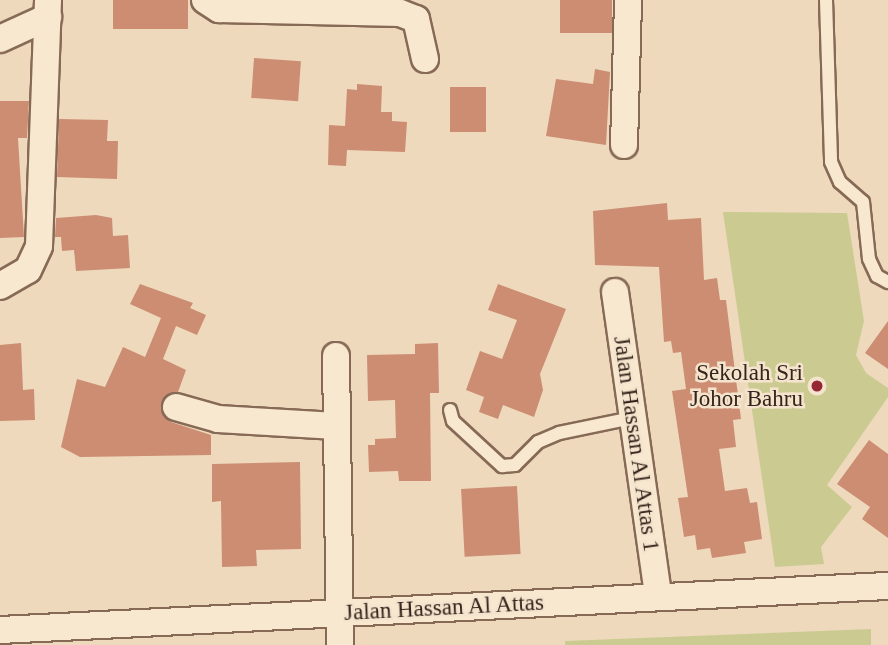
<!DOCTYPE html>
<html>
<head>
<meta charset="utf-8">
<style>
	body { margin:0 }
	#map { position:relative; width:888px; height:645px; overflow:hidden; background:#eed9bd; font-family:Georgia,serif }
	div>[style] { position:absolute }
	.green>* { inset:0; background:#cbcb91 }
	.building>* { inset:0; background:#cc8d72; transform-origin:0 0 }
	.roads { filter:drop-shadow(2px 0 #866a56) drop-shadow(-2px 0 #866a56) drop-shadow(0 2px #866a56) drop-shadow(0 -2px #866a56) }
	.lane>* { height:12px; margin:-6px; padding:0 6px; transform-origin:6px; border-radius:6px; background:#f9e8d0 }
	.street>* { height:26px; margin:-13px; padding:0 13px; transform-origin:13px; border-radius:13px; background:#f9e8d0 }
	.dots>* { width:19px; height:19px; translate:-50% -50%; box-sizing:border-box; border:4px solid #f5e4cd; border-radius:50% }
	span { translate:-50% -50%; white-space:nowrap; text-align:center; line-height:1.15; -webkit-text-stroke:5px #f5e4cd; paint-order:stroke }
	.poi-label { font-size:23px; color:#35241b }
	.right { translate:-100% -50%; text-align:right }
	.street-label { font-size:23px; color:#35241b }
</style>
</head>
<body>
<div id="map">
	<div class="green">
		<div style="clip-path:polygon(723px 212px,847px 213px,864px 321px,856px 355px,866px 373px,888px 388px,888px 397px,827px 485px,852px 507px,821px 547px,824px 564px,775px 567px)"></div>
		<div style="clip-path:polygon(871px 629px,871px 645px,565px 645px,565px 641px)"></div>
	</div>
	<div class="building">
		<div style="left:113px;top:0;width:75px;height:29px"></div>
		<div style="left:560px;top:0;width:52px;height:33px"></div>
		<div style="left:254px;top:58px;width:47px;height:40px;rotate:4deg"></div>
		<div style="clip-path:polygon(595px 69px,610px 72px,606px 145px,546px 136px,556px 79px,593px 84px)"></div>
		<div style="clip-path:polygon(357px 84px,382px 86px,381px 112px,392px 112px,392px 121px,407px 122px,405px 152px,347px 150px,346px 166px,328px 165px,329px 125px,345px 126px,347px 89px,357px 90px)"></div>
		<div style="left:450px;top:87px;width:36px;height:45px"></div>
		<div style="clip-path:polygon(0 101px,29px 101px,27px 138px,18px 138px,24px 237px,0 238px)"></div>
		<div style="clip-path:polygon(59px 119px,108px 120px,107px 141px,118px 141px,117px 179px,57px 177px)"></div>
		<div style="clip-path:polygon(667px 203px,668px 220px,701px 218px,704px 280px,717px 278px,720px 300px,726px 300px,741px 419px,733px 420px,736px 447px,719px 449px,725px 491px,747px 488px,750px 503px,757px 502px,762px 539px,744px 542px,746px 553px,712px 558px,710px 548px,697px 550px,695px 535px,684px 537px,678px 498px,688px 497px,672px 391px,686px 389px,681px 352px,673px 353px,671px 341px,664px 342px,659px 267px,595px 265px,593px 211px)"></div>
		<div style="clip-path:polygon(96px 215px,112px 218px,113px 236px,128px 235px,130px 268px,76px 271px,74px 250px,62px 251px,61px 237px,55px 237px,56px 218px)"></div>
		<div style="clip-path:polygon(140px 284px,193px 303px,190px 308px,206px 315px,197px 335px,176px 326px,163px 359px,186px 370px,178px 392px,165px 396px,161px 410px,171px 422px,211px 435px,211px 455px,80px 457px,61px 447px,77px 379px,105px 387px,123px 347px,145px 357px,161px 318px,130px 304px)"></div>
		<div style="clip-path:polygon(498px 284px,566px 309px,540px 374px,543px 390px,534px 417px,503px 405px,498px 419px,479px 412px,484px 397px,466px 390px,480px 351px,502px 359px,517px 320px,488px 310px)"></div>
		<div style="clip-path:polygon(888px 321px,888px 369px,865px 353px)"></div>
		<div style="clip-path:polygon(21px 343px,23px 390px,34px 389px,35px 420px,0 421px,0 345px)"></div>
		<div style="clip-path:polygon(438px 343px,439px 393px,430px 393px,431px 481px,399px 481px,398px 471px,369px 472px,368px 445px,375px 445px,375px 439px,396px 438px,395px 400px,368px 401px,367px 355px,415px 354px,415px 344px)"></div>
		<div style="clip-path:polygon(869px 440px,888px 454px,888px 538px,862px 519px,870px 507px,837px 484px)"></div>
		<div style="clip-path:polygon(300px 462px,301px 549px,256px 550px,257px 566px,222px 567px,221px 501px,212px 502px,212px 464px)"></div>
		<div style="left:517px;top:486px;width:68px;height:56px;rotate:87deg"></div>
	</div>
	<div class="roads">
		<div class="lane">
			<div style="left:826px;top:0;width:162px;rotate:88.2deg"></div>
			<div style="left:831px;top:162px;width:22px;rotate:66deg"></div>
			<div style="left:840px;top:182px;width:30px;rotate:41deg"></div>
			<div style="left:863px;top:202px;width:57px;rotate:84deg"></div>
			<div style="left:869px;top:259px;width:19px;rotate:65deg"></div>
			<div style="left:877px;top:276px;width:13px;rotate:29deg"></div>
			<div style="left:450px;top:410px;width:11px;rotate:75deg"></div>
			<div style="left:453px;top:421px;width:67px;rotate:42.6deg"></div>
			<div style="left:502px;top:466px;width:13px;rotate:-4deg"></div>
			<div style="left:515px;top:465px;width:33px;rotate:-45deg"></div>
			<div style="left:538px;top:442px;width:23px;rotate:-23deg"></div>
			<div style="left:559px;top:433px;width:75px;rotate:-11.6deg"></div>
		</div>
		<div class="street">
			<div style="left:205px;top:0;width:17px;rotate:33deg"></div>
			<div style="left:219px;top:9px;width:181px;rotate:1.3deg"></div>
			<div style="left:400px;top:13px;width:17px;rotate:21deg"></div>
			<div style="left:416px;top:19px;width:41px;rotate:77.3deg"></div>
			<div style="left:0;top:39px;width:53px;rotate:-24.6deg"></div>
			<div style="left:624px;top:145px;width:145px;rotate:-88.4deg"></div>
			<div style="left:0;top:286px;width:32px;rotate:-30deg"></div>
			<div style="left:28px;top:270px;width:26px;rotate:-65deg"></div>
			<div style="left:39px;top:246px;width:246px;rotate:-87.9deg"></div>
			<div style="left:615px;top:292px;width:306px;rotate:81.9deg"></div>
			<div style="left:336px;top:356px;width:289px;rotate:89.2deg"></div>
			<div style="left:176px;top:407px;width:44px;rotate:15.9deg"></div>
			<div style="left:218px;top:419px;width:118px;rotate:3.4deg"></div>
			<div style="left:0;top:630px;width:889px;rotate:-2.84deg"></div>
		</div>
	</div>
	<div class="dots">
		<div style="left:817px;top:386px;background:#952634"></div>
	</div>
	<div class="poi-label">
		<span class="right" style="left:803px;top:386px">Sekolah Sri<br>Johor Bahru</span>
	</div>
	<div class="street-label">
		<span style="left:636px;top:444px;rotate:82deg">Jalan Hassan Al Attas 1</span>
		<span style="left:444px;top:608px;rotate:-3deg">Jalan Hassan Al Attas</span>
	</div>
</div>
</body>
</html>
